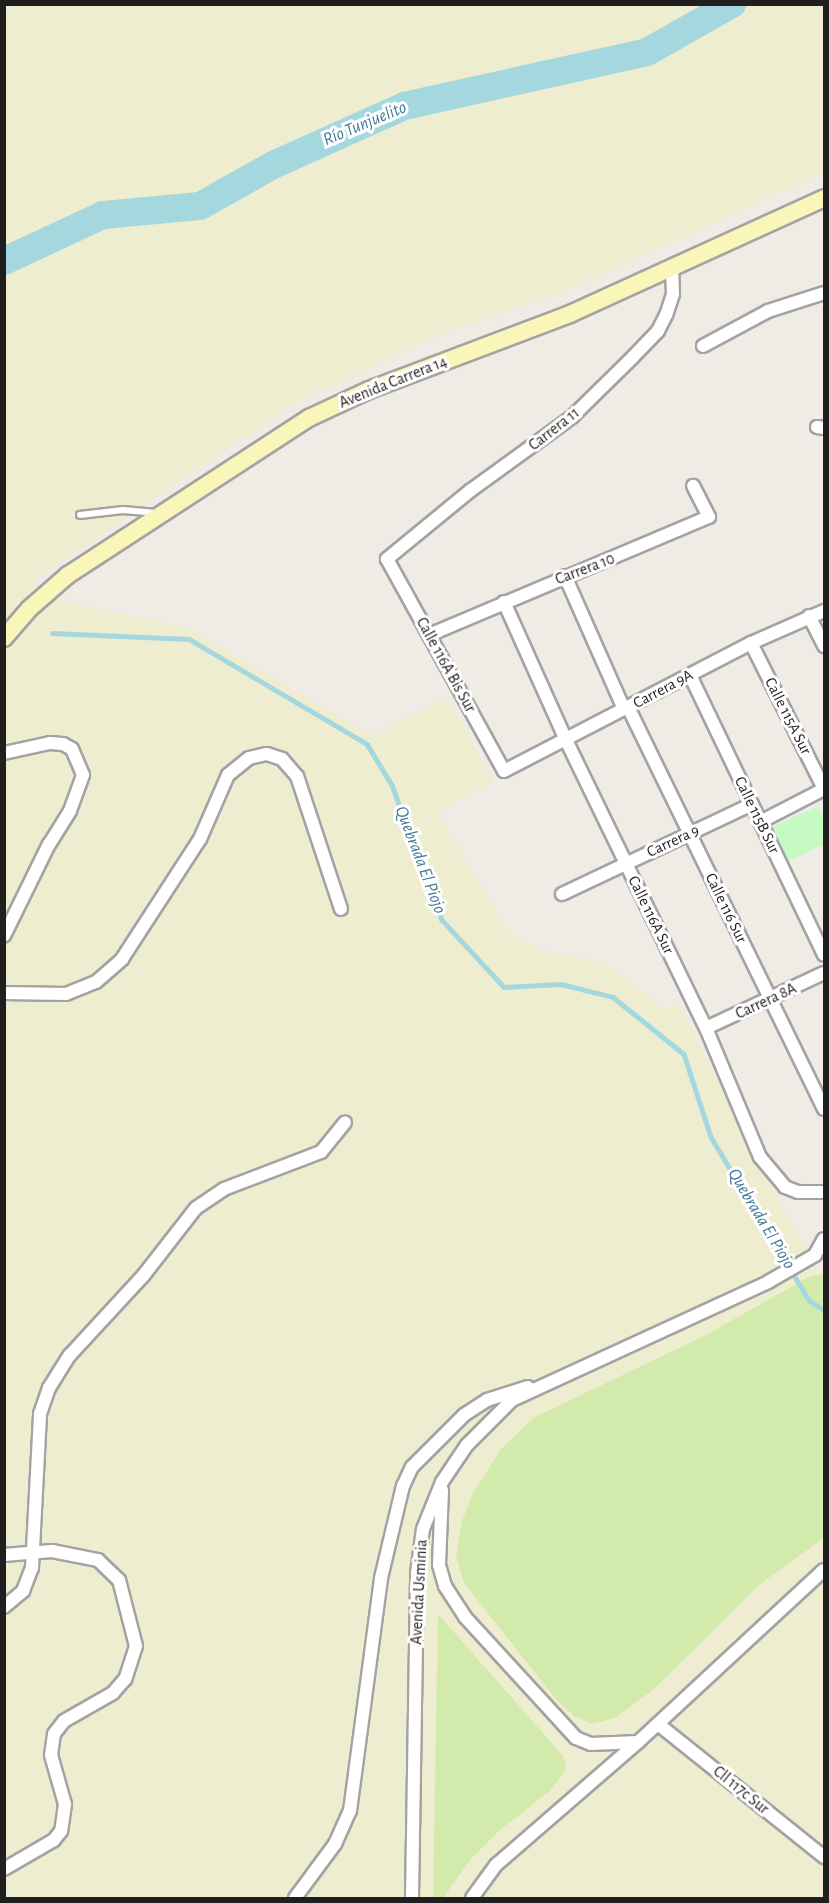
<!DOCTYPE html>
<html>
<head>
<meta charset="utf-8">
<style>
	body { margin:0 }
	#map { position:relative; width:829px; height:1903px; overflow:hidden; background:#f0ebe5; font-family:"Alegreya Sans",sans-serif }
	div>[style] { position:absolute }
	.farmland>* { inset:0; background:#efedd0 }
	.grass>* { inset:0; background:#d2eaab }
	.park>* { inset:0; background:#c5fac2 }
	.stream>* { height:4.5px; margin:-2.25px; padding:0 2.25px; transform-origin:2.25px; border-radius:2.25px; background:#a5d8de }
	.river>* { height:28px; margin:-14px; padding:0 14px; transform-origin:14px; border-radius:14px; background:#a5d8de }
	.roads { filter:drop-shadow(2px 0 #a3a3a3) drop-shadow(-2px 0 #a3a3a3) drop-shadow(0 2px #a3a3a3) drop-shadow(0 -2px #a3a3a3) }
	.service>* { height:6px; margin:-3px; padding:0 3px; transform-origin:3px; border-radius:3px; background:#fff }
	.minor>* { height:12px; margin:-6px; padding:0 6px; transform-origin:6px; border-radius:6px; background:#fff }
	.secondary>* { height:16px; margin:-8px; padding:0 8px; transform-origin:8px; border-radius:8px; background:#faf5b9 }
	span { translate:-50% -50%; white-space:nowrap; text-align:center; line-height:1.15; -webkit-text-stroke:6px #fff; paint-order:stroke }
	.street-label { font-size:16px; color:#1f1f1f }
	.water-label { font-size:18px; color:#417898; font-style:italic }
	.frame { position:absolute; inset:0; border:6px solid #1f1f1f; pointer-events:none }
</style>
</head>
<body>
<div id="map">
	<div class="farmland">
		<div style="clip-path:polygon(5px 5px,824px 5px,824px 172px,570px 289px,439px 335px,298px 401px,33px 581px,64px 601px,186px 627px,371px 735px,448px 698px,494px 782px,437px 812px,509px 933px,542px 950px,602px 962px,667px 1010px,680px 1004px,753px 1153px,820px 1274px,824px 1274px,824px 1898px,5px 1898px)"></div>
	</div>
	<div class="grass">
		<div style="clip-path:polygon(824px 1274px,824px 1538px,760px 1584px,653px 1690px,615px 1718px,592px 1724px,574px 1716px,555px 1698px,464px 1583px,456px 1556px,462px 1521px,473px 1493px,501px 1449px,533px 1418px,706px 1335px,809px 1277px)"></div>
		<div style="clip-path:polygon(438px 1614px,564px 1757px,566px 1769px,550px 1791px,501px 1829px,470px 1860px,443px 1898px,433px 1898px)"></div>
	</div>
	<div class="park">
		<div style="clip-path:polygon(818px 806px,824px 819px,824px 844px,787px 862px,771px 828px)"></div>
	</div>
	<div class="stream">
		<div style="left:52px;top:633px;width:137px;rotate:2.5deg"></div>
		<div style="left:189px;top:639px;width:207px;rotate:30.5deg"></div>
		<div style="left:367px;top:744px;width:48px;rotate:58.6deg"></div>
		<div style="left:392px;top:785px;width:144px;rotate:69.7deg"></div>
		<div style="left:442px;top:920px;width:91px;rotate:47.2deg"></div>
		<div style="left:504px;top:987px;width:57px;rotate:-3deg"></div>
		<div style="left:561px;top:984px;width:54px;rotate:14deg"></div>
		<div style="left:613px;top:997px;width:91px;rotate:38.8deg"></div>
		<div style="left:684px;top:1054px;width:87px;rotate:72deg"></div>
		<div style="left:711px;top:1137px;width:190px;rotate:59deg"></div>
		<div style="left:809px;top:1300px;width:18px;rotate:34deg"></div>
	</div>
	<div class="river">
		<div style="left:4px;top:261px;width:109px;rotate:-24.9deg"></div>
		<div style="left:103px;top:215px;width:97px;rotate:-5.3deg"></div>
		<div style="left:200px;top:206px;width:84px;rotate:-29.3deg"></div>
		<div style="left:273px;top:165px;width:144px;rotate:-24.2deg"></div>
		<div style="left:404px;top:106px;width:249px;rotate:-12.5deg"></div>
		<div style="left:647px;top:52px;width:98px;rotate:-29.5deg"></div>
	</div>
	<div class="roads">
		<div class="service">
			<div style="left:80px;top:515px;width:43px;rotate:-6.6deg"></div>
			<div style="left:123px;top:510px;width:33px;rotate:5deg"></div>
		</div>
		<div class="minor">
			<div style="left:672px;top:266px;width:28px;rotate:88deg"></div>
			<div style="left:673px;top:294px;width:22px;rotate:108deg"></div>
			<div style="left:666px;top:315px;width:18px;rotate:117deg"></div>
			<div style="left:658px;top:331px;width:36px;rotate:134deg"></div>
			<div style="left:633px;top:357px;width:86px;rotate:135.5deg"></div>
			<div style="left:572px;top:417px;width:125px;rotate:144.1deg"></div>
			<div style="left:471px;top:490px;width:109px;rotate:140.6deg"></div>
			<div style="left:387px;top:559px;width:242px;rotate:61.1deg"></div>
			<div style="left:504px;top:771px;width:278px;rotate:-27.4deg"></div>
			<div style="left:751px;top:643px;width:80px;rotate:-23.7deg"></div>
			<div style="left:703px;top:346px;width:74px;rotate:-28.3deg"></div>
			<div style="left:768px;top:311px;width:59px;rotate:-17.8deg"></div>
			<div style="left:817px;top:427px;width:7px;rotate:8deg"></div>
			<div style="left:565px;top:576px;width:145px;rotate:66.1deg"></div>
			<div style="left:504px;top:602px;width:151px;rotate:65.8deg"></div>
			<div style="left:566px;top:740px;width:320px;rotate:64.1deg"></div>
			<div style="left:706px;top:1028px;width:140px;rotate:67.3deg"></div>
			<div style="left:760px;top:1157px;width:39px;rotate:50deg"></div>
			<div style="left:785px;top:1187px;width:14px;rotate:21deg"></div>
			<div style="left:798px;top:1192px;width:26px"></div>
			<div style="left:809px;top:616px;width:34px;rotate:63deg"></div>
			<div style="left:429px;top:635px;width:304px;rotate:-22.9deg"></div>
			<div style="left:709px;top:517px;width:35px;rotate:-117deg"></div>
			<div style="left:751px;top:643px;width:163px;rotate:63.4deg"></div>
			<div style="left:690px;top:675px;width:310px;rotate:64.4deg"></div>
			<div style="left:628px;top:707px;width:447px;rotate:64deg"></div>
			<div style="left:4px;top:753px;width:47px;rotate:-12.3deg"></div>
			<div style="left:50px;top:743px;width:13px;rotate:4deg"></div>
			<div style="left:63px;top:744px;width:10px;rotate:29deg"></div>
			<div style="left:72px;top:749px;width:28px;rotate:67deg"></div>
			<div style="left:83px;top:775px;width:38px;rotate:110deg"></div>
			<div style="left:70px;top:811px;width:39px;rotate:122deg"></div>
			<div style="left:49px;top:844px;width:102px;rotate:116.1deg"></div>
			<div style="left:760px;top:822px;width:72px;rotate:-27.3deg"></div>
			<div style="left:562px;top:894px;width:210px;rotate:-25.3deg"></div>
			<div style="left:4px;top:993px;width:62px;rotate:0.9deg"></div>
			<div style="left:66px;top:994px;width:32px;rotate:-22deg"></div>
			<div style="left:96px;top:982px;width:35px;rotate:-41deg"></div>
			<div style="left:122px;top:959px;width:143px;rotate:-57deg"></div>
			<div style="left:200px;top:839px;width:70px;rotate:-66.4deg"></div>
			<div style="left:228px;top:775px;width:27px;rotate:-39deg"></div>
			<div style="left:249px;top:758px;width:18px;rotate:-13deg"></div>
			<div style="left:267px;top:754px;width:16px;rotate:18deg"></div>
			<div style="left:282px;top:759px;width:23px;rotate:49deg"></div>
			<div style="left:297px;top:776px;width:140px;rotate:71.7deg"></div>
			<div style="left:706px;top:1028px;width:130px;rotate:-25deg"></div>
			<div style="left:442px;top:1490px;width:75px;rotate:92.3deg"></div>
			<div style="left:439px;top:1565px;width:22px;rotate:74deg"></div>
			<div style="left:445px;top:1586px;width:37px;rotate:57deg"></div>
			<div style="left:465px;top:1617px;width:164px;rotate:47.5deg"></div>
			<div style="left:576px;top:1738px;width:16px;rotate:22deg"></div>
			<div style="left:591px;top:1744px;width:47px;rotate:-2.4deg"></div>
			<div style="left:4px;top:1555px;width:48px;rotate:-4.8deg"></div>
			<div style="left:52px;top:1551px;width:47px;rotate:11.1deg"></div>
			<div style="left:98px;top:1560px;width:29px;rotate:44deg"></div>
			<div style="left:119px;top:1580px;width:68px;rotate:75.6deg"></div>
			<div style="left:136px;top:1646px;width:35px;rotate:108deg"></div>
			<div style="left:125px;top:1679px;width:18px;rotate:131deg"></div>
			<div style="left:113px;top:1693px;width:56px;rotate:150.3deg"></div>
			<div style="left:64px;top:1721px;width:16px;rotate:128deg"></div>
			<div style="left:54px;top:1734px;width:21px;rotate:98deg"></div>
			<div style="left:51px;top:1755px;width:51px;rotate:74.1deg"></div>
			<div style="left:65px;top:1804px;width:27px;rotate:98deg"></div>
			<div style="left:61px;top:1831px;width:11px;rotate:128deg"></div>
			<div style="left:54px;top:1840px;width:58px;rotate:149.9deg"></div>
			<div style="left:4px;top:1607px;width:25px;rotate:-40deg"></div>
			<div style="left:23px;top:1591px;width:25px;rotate:-69deg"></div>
			<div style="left:32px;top:1568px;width:154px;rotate:-87deg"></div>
			<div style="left:40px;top:1414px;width:28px;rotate:-71deg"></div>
			<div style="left:49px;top:1388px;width:39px;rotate:-58deg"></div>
			<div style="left:70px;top:1355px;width:108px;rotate:-47.3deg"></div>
			<div style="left:143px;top:1276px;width:86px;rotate:-52.1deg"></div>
			<div style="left:196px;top:1208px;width:34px;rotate:-34deg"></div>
			<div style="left:224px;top:1189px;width:104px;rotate:-20.9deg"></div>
			<div style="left:321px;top:1152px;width:38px;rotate:-51deg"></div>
			<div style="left:658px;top:1724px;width:213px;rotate:38.7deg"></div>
			<div style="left:295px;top:1898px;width:67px;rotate:-53.5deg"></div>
			<div style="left:335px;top:1844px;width:36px;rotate:-66deg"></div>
			<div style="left:350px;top:1811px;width:235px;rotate:-82.4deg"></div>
			<div style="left:381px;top:1578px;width:95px;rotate:-76.6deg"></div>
			<div style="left:403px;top:1486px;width:21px;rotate:-65deg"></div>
			<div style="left:412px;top:1467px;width:74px;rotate:-45deg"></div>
			<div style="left:464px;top:1415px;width:27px;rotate:-33deg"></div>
			<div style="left:487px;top:1400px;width:43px;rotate:-17.6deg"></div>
			<div style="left:412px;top:1898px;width:325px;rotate:-89.1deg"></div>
			<div style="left:417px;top:1573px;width:44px;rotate:-82.2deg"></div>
			<div style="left:423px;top:1529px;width:51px;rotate:-68deg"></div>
			<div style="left:442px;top:1482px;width:45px;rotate:-56deg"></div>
			<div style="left:467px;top:1445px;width:64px;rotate:-45deg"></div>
			<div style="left:512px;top:1400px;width:282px;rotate:-24.7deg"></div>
			<div style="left:768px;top:1282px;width:54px;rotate:-29.9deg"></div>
			<div style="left:815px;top:1255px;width:18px;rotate:-61deg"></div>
			<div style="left:472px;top:1898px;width:41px;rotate:-54deg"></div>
			<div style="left:496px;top:1865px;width:188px;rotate:-40.9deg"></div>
			<div style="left:638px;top:1742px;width:253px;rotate:-42.8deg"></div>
		</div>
		<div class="secondary">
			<div style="left:4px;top:638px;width:38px;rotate:-49deg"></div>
			<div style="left:29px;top:609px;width:52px;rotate:-41.1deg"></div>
			<div style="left:68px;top:575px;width:288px;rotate:-33.1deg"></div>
			<div style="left:309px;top:418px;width:66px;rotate:-25deg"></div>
			<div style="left:369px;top:390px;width:215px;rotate:-20.7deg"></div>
			<div style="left:570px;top:314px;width:279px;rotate:-24.5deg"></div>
		</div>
	</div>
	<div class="street-label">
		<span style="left:393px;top:382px;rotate:-22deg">Avenida Carrera 14</span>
		<span style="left:554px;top:429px;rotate:-38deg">Carrera 11</span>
		<span style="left:585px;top:569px;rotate:-21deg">Carrera 10</span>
		<span style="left:446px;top:665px;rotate:61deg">Calle 116A Bis Sur</span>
		<span style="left:663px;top:689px;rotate:-28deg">Carrera 9A</span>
		<span style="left:788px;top:716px;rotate:63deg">Calle 115A Sur</span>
		<span style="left:757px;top:815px;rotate:64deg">Calle 115B Sur</span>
		<span style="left:673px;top:841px;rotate:-25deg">Carrera 9</span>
		<span style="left:726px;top:908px;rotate:64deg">Calle 116 Sur</span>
		<span style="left:651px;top:915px;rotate:64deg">Calle 116A Sur</span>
		<span style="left:766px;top:1001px;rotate:-25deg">Carrera 8A</span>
		<span style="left:419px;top:1592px;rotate:-87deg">Avenida Usminia</span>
		<span style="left:741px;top:1790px;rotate:39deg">Cll 117c Sur</span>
	</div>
	<div class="water-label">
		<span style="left:365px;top:124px;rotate:-23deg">Río Tunjuelito</span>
		<span style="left:420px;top:860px;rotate:69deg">Quebrada El Piojo</span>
		<span style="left:761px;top:1219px;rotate:59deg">Quebrada El Piojo</span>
	</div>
	<div class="frame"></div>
</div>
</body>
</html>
